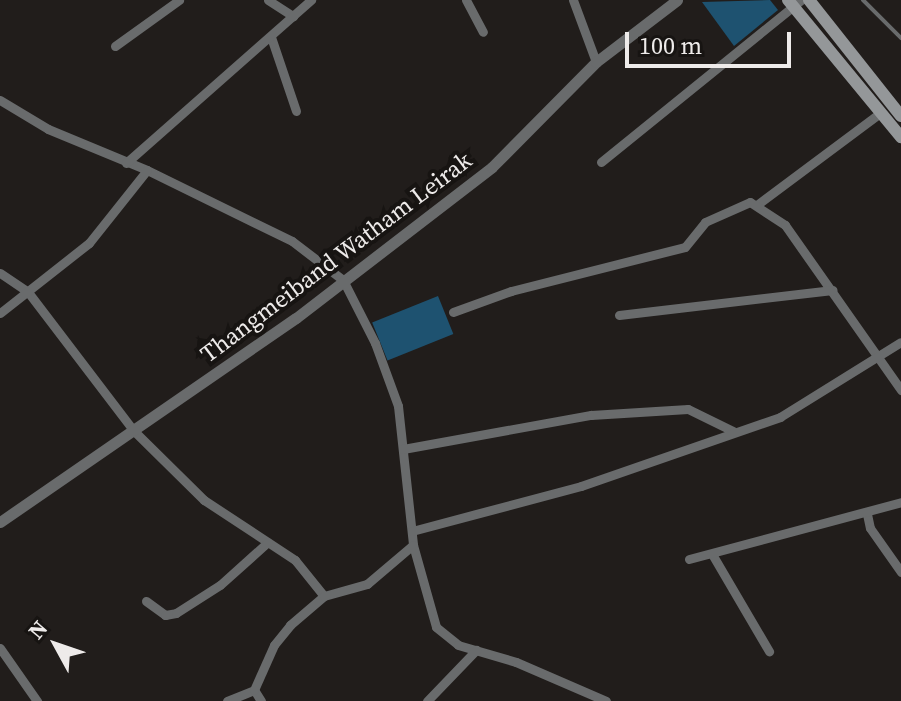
<!DOCTYPE html>
<html>
<head>
<meta charset="utf-8">
<style>
	body { margin:0 }
	#map { position:relative; width:901px; height:701px; overflow:hidden; background:#211d1b; font-family:"Source Serif 4",serif }
	div>[style] { position:absolute }
	.water>* { inset:0; background:#1e5270; transform-origin:0 0 }
	.service>* { height:4px; margin:-2px; padding:0 2px; transform-origin:2px; border-radius:2px; background:#696b6c }
	.minor>* { height:9px; margin:-4.5px; padding:0 4.5px; transform-origin:4.5px; border-radius:4.5px; background:#696b6c }
	.tertiary>* { height:11px; margin:-5.5px; padding:0 5.5px; transform-origin:5.5px; border-radius:5.5px; background:#696b6c }
	.secondary>* { height:12px; margin:-6px; padding:0 6px; transform-origin:6px; border-radius:6px; background:#949799 }
	span { translate:-50% -50%; white-space:nowrap; text-align:center; line-height:1.15; -webkit-text-stroke:8px #171412; paint-order:stroke }
	.street-label { font-size:24px; color:#eeebea }
	.north { position:absolute; left:16px; top:605px; width:80px; height:80px; -webkit-text-stroke:6px #171412; paint-order:stroke; rotate:310deg; font-size:22px; font-weight:700; line-height:32px; text-align:center; color:#eeebea }
	.north::after { content:''; display:block; margin:auto; width:28px; height:36px; background:#eeebea; clip-path:polygon(50% 0,100% 100%,50% 72%,0 100%) }
	.scale { position:absolute; left:625px; top:32px; width:166px; height:36px; box-sizing:border-box; border:4px solid #eeebea; border-top:0; padding-left:10px; font-size:24px; line-height:28px; white-space:nowrap; color:#eeebea; -webkit-text-stroke:6px #171412; paint-order:stroke }
</style>
</head>
<body>
<div id="map">
	<div class="water">
		<div style="clip-path:polygon(770px 0,778px 10px,734px 46px,702px 2px)"></div>
		<div style="left:438px;top:296px;width:41px;height:71px;rotate:68deg"></div>
	</div>
	<div class="service">
		<div style="left:863px;top:0;width:54px;rotate:45deg"></div>
	</div>
	<div class="minor">
		<div style="left:268px;top:0;width:30px;rotate:33deg"></div>
		<div style="left:466px;top:0;width:36px;rotate:62deg"></div>
		<div style="left:573px;top:0;width:66px;rotate:69.6deg"></div>
		<div style="left:271px;top:37px;width:78px;rotate:71.3deg"></div>
		<div style="left:115px;top:46px;width:79px;rotate:-35.7deg"></div>
		<div style="left:0;top:100px;width:56px;rotate:31.1deg"></div>
		<div style="left:48px;top:129px;width:107px;rotate:22.5deg"></div>
		<div style="left:147px;top:170px;width:161px;rotate:26.1deg"></div>
		<div style="left:292px;top:241px;width:64px;rotate:37.4deg"></div>
		<div style="left:343px;top:280px;width:71px;rotate:63.1deg"></div>
		<div style="left:375px;top:343px;width:67px;rotate:69.9deg"></div>
		<div style="left:398px;top:406px;width:140px;rotate:83.8deg"></div>
		<div style="left:413px;top:545px;width:85px;rotate:74.3deg"></div>
		<div style="left:436px;top:627px;width:28px;rotate:39deg"></div>
		<div style="left:458px;top:645px;width:60px;rotate:16.3deg"></div>
		<div style="left:516px;top:662px;width:98px;rotate:23.4deg"></div>
		<div style="left:601px;top:162px;width:257px;rotate:-39deg"></div>
		<div style="left:126px;top:163px;width:247px;rotate:-41.4deg"></div>
		<div style="left:758px;top:204px;width:152px;rotate:-36.7deg"></div>
		<div style="left:0;top:273px;width:34px;rotate:34deg"></div>
		<div style="left:28px;top:292px;width:173px;rotate:52.7deg"></div>
		<div style="left:133px;top:430px;width:100px;rotate:44.6deg"></div>
		<div style="left:204px;top:500px;width:109px;rotate:33.4deg"></div>
		<div style="left:295px;top:560px;width:46px;rotate:51.1deg"></div>
		<div style="left:453px;top:312px;width:62px;rotate:-19.9deg"></div>
		<div style="left:511px;top:291px;width:179px;rotate:-14.2deg"></div>
		<div style="left:685px;top:247px;width:32px;rotate:-51deg"></div>
		<div style="left:705px;top:222px;width:49px;rotate:-24deg"></div>
		<div style="left:750px;top:202px;width:42px;rotate:33.3deg"></div>
		<div style="left:785px;top:225px;width:202px;rotate:54.9deg"></div>
		<div style="left:0;top:313px;width:113px;rotate:-38.2deg"></div>
		<div style="left:89px;top:243px;width:93px;rotate:-51.5deg"></div>
		<div style="left:619px;top:315px;width:215px;rotate:-6.7deg"></div>
		<div style="left:403px;top:449px;width:191px;rotate:-10.3deg"></div>
		<div style="left:591px;top:415px;width:97px;rotate:-3.5deg"></div>
		<div style="left:688px;top:409px;width:50px;rotate:26.1deg"></div>
		<div style="left:867px;top:514px;width:14px;rotate:78deg"></div>
		<div style="left:870px;top:528px;width:54px;rotate:54.8deg"></div>
		<div style="left:412px;top:531px;width:175px;rotate:-14.9deg"></div>
		<div style="left:581px;top:486px;width:211px;rotate:-19.1deg"></div>
		<div style="left:780px;top:417px;width:142px;rotate:-31.8deg"></div>
		<div style="left:712px;top:554px;width:113px;rotate:59.6deg"></div>
		<div style="left:689px;top:559px;width:220px;rotate:-15deg"></div>
		<div style="left:146px;top:601px;width:24px;rotate:36deg"></div>
		<div style="left:165px;top:615px;width:11px;rotate:-10deg"></div>
		<div style="left:176px;top:613px;width:52px;rotate:-32.5deg"></div>
		<div style="left:220px;top:585px;width:64px;rotate:-41.9deg"></div>
		<div style="left:0;top:648px;width:65px;rotate:55.1deg"></div>
		<div style="left:227px;top:701px;width:29px;rotate:-22deg"></div>
		<div style="left:261px;top:701px;width:13px;rotate:-122deg"></div>
		<div style="left:254px;top:690px;width:49px;rotate:-66deg"></div>
		<div style="left:274px;top:645px;width:26px;rotate:-51deg"></div>
		<div style="left:290px;top:625px;width:45px;rotate:-40.5deg"></div>
		<div style="left:324px;top:596px;width:45px;rotate:-15.6deg"></div>
		<div style="left:367px;top:584px;width:60px;rotate:-40.3deg"></div>
		<div style="left:427px;top:701px;width:71px;rotate:-46.1deg"></div>
	</div>
	<div class="tertiary">
		<div style="left:0;top:522px;width:359px;rotate:-34.6deg"></div>
		<div style="left:296px;top:318px;width:247px;rotate:-37.6deg"></div>
		<div style="left:492px;top:167px;width:148px;rotate:-45.3deg"></div>
		<div style="left:596px;top:62px;width:102px;rotate:-37.4deg"></div>
	</div>
	<div class="secondary">
		<div style="left:788px;top:0;width:178px;rotate:50.5deg"></div>
		<div style="left:809px;top:0;width:148px;rotate:51.6deg"></div>
	</div>
	<div class="street-label">
		<span style="left:336px;top:257px;rotate:-37deg">Thangmeiband Watham Leirak</span>
	</div>
	<div class="north">N</div>
	<div class="scale">100 m</div>
</div>
</body>
</html>
